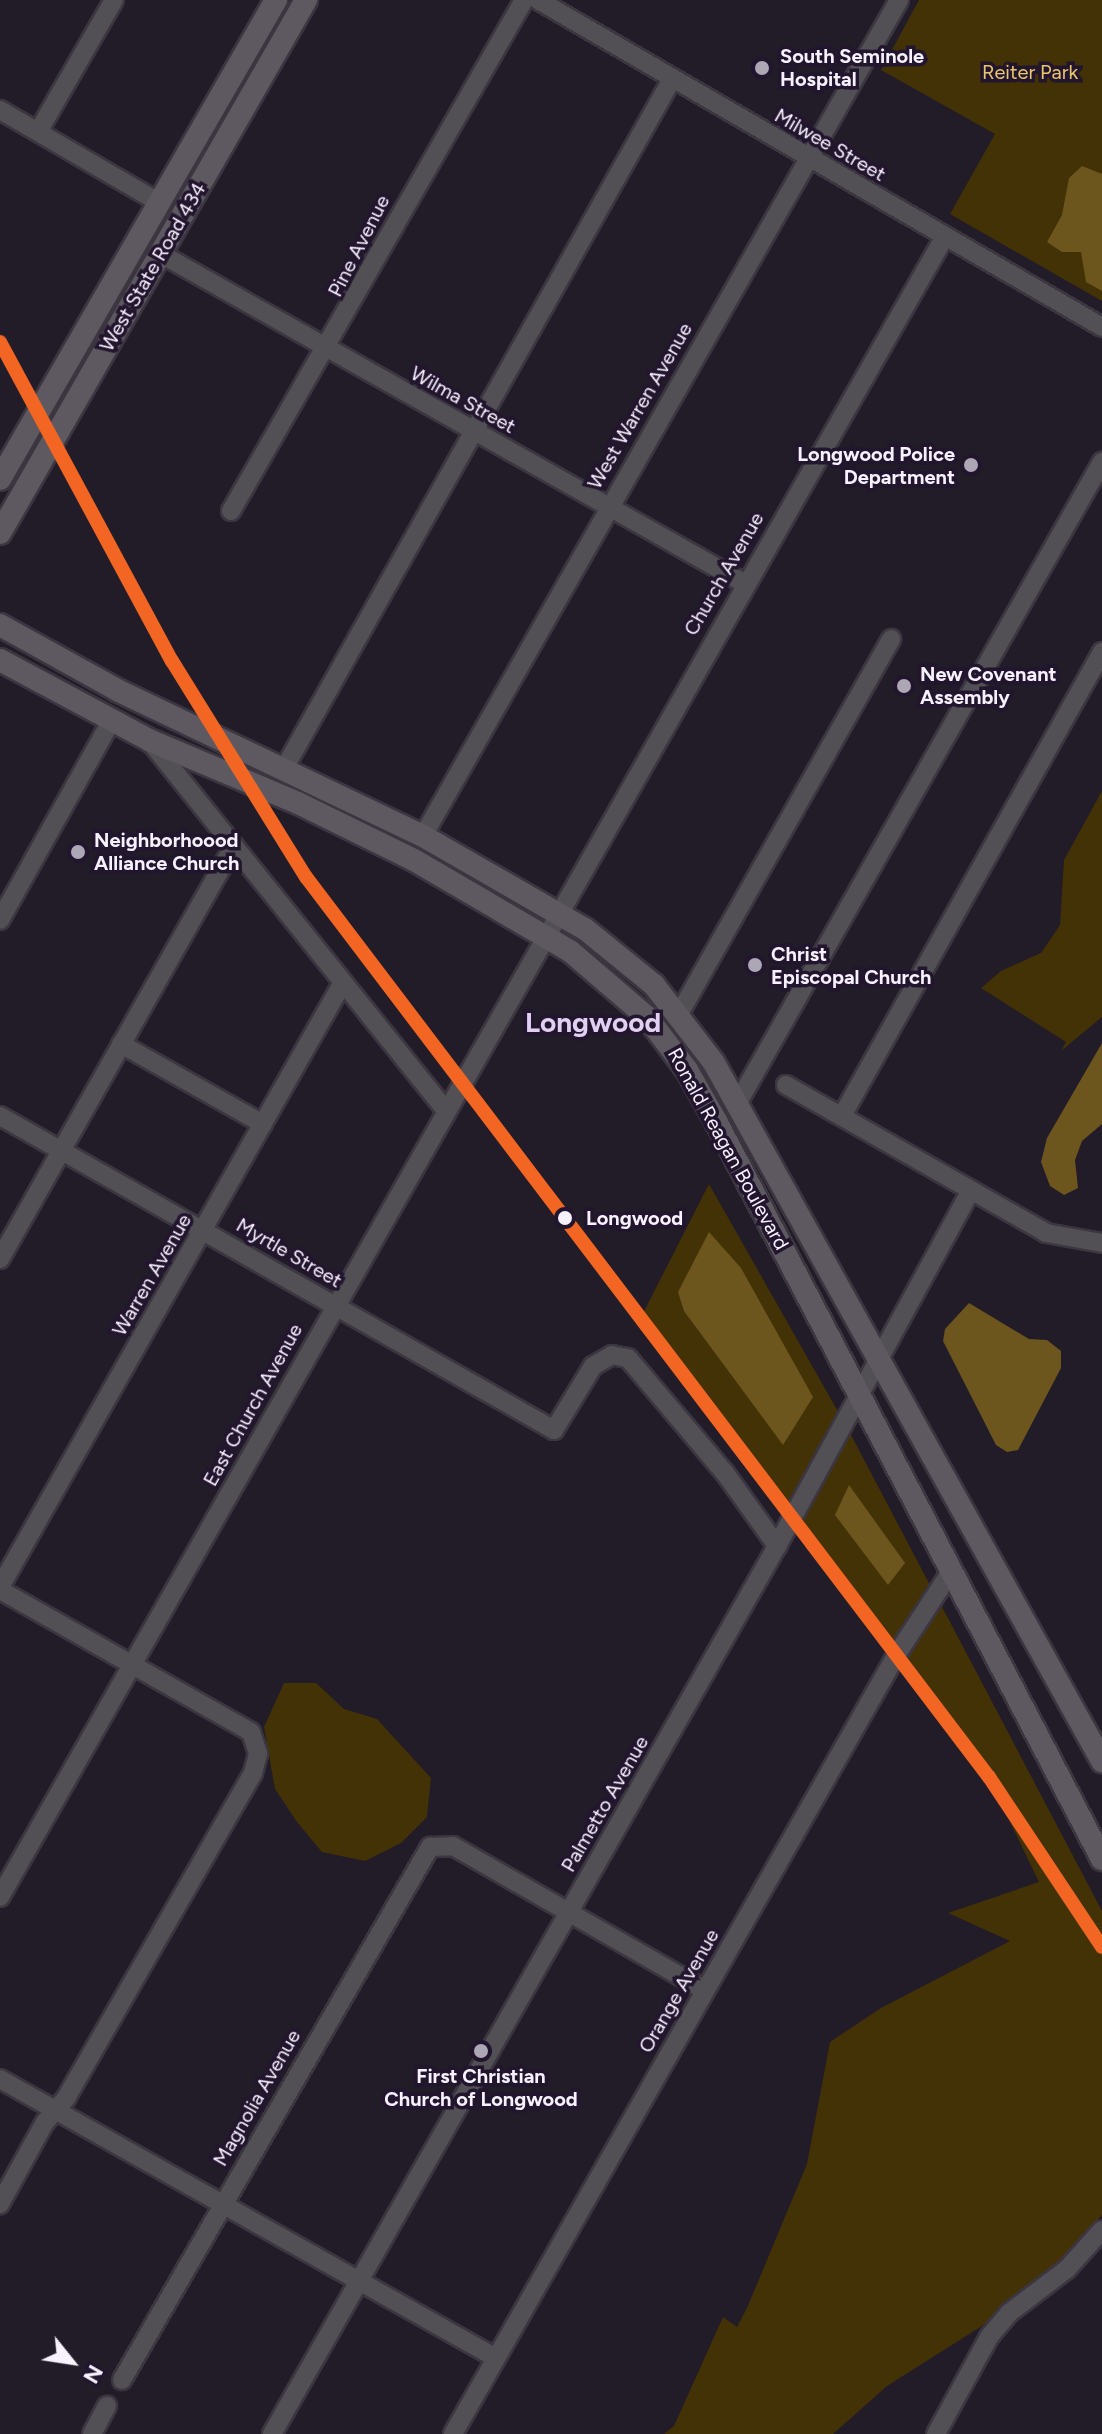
<!DOCTYPE html>
<html>
<head>
<meta charset="utf-8">
<style>
	body { margin:0 }
	#map { position:relative; width:1102px; height:2434px; overflow:hidden; background:#221b28; font-family:Figtree,sans-serif }
	div>[style] { position:absolute }
	.green>* { inset:0; background:#433205 }
	.water>* { inset:0; background:#6c561d }
	.roads { filter:drop-shadow(2px 0 #3c3641) drop-shadow(-2px 0 #3c3641) drop-shadow(0 2px #3c3641) drop-shadow(0 -2px #3c3641) }
	.minor>* { height:18px; margin:-9px; padding:0 9px; transform-origin:9px; border-radius:9px; background:#525055 }
	.major>* { height:22px; margin:-11px; padding:0 11px; transform-origin:11px; border-radius:11px; background:#5e5961 }
	.rail-1>* { height:14px; margin:-7px; padding:0 7px; transform-origin:7px; border-radius:7px; background:#f26522 }
	.dots>* { width:22px; height:22px; translate:-50% -50%; box-sizing:border-box; border:4px solid #22152e; border-radius:50% }
	span { translate:-50% -50%; white-space:nowrap; text-align:center; line-height:1.15; -webkit-text-stroke:7px #22152e; paint-order:stroke }
	.poi-label { font-size:20px; color:#f8f1ff; font-weight:700 }
	.left { translate:0 -50%; text-align:left }
	.right { translate:-100% -50%; text-align:right }
	.park-label { font-size:20px; color:#eac66d }
	.street-label { font-size:20px; color:#f8f1ff }
	.stop-label { font-size:20px; color:#f8f1ff; font-weight:700 }
	.district-label { font-size:28px; color:#e1d0f2; font-weight:700 }
	.north { position:absolute; left:32px; top:2322px; width:80px; height:80px; -webkit-text-stroke:6px #22152e; paint-order:stroke; rotate:120deg; font-size:22px; font-weight:700; line-height:32px; text-align:center; color:#f8f1ff }
	.north::after { content:''; display:block; margin:auto; width:28px; height:36px; background:#f8f1ff; clip-path:polygon(50% 0,100% 100%,50% 72%,0 100%) }
</style>
</head>
<body>
<div id="map">
	<div class="green">
		<div style="clip-path:polygon(919px 0,1102px 0,1102px 301px,950px 214px,995px 134px,881px 70px)"></div>
		<div style="clip-path:polygon(1102px 791px,1102px 1017px,1061px 1051px,1066px 1042px,981px 988px,1001px 971px,1041px 953px,1060px 925px,1064px 860px)"></div>
		<div style="clip-path:polygon(709px 1184px,840px 1415px,786px 1513px,637px 1325px)"></div>
		<div style="clip-path:polygon(849px 1431px,931px 1587px,890px 1650px,797px 1526px)"></div>
		<div style="clip-path:polygon(940px 1603px,1102px 1911px,1102px 2215px,1051px 2271px,982px 2326px,887px 2386px,833px 2434px,664px 2434px,674px 2426px,723px 2317px,737px 2327px,747px 2308px,807px 2164px,830px 2042px,881px 2008px,1010px 1941px,948px 1913px,1039px 1882px,995px 1791px,900px 1664px)"></div>
		<div style="clip-path:polygon(284px 1683px,316px 1683px,344px 1709px,377px 1719px,431px 1778px,427px 1817px,401px 1843px,365px 1861px,322px 1852px,297px 1822px,275px 1789px,264px 1727px)"></div>
	</div>
	<div class="water">
		<div style="clip-path:polygon(1082px 166px,1102px 174px,1102px 291px,1086px 282px,1081px 252px,1062px 252px,1047px 242px,1062px 215px,1069px 178px)"></div>
		<div style="clip-path:polygon(1102px 1043px,1102px 1124px,1082px 1141px,1075px 1160px,1078px 1188px,1064px 1195px,1050px 1186px,1041px 1162px,1047px 1138px)"></div>
		<div style="clip-path:polygon(709px 1232px,741px 1268px,813px 1397px,783px 1445px,684px 1311px,678px 1292px)"></div>
		<div style="clip-path:polygon(969px 1303px,1029px 1339px,1047px 1340px,1061px 1351px,1061px 1368px,1018px 1450px,1007px 1452px,996px 1445px,943px 1341px,945px 1329px)"></div>
		<div style="clip-path:polygon(849px 1485px,905px 1563px,888px 1585px,835px 1515px)"></div>
	</div>
	<div class="roads">
		<div class="minor">
			<div style="left:538px;top:0;width:652px;rotate:30.1deg"></div>
			<div style="left:0;top:110px;width:185px;rotate:30.2deg"></div>
			<div style="left:38px;top:132px;width:152px;rotate:-60.1deg"></div>
			<div style="left:161px;top:254px;width:669px;rotate:29.44deg"></div>
			<div style="left:231px;top:511px;width:589px;rotate:-60.17deg"></div>
			<div style="left:149px;top:740px;width:474px;rotate:51.3deg"></div>
			<div style="left:285px;top:767px;width:789px;rotate:-60.64deg"></div>
			<div style="left:423px;top:836px;width:962px;rotate:-60.34deg"></div>
			<div style="left:0;top:920px;width:228px;rotate:-60.8deg"></div>
			<div style="left:679px;top:1014px;width:431px;rotate:-60.5deg"></div>
			<div style="left:121px;top:1044px;width:163px;rotate:29.4deg"></div>
			<div style="left:786px;top:1085px;width:299px;rotate:29.6deg"></div>
			<div style="left:1046px;top:1233px;width:57px;rotate:10.1deg"></div>
			<div style="left:737px;top:1104px;width:739px;rotate:-60.38deg"></div>
			<div style="left:0;top:1116px;width:637px;rotate:29.54deg"></div>
			<div style="left:554px;top:1430px;width:75px;rotate:-58.6deg"></div>
			<div style="left:593px;top:1366px;width:22px;rotate:-30deg"></div>
			<div style="left:612px;top:1355px;width:16px;rotate:11deg"></div>
			<div style="left:628px;top:1358px;width:150px;rotate:49.9deg"></div>
			<div style="left:725px;top:1473px;width:90px;rotate:54.5deg"></div>
			<div style="left:842px;top:1116px;width:532px;rotate:-60.74deg"></div>
			<div style="left:0;top:1259px;width:475px;rotate:-60.5deg"></div>
			<div style="left:0;top:1587px;width:693px;rotate:-60.44deg"></div>
			<div style="left:0;top:1590px;width:288px;rotate:29.5deg"></div>
			<div style="left:251px;top:1732px;width:23px;rotate:72deg"></div>
			<div style="left:258px;top:1754px;width:20px;rotate:105deg"></div>
			<div style="left:253px;top:1773px;width:374px;rotate:119.9deg"></div>
			<div style="left:67px;top:2097px;width:33px;rotate:131deg"></div>
			<div style="left:45px;top:2122px;width:94px;rotate:118.8deg"></div>
			<div style="left:0;top:1897px;width:1911px;rotate:-60.36deg"></div>
			<div style="left:0;top:2079px;width:569px;rotate:29.36deg"></div>
			<div style="left:122px;top:2380px;width:616px;rotate:-59.98deg"></div>
			<div style="left:430px;top:1847px;width:23px;rotate:-2deg"></div>
			<div style="left:453px;top:1846px;width:289px;rotate:29.8deg"></div>
			<div style="left:92px;top:2434px;width:32px;rotate:-62deg"></div>
			<div style="left:272px;top:2434px;width:1022px;rotate:-60.37deg"></div>
			<div style="left:777px;top:1546px;width:403px;rotate:-61.4deg"></div>
			<div style="left:453px;top:2434px;width:898px;rotate:-60.35deg"></div>
			<div style="left:897px;top:1654px;width:97px;rotate:-56.8deg"></div>
			<div style="left:936px;top:2434px;width:111px;rotate:-61.3deg"></div>
			<div style="left:989px;top:2337px;width:31px;rotate:-50deg"></div>
			<div style="left:1009px;top:2313px;width:73px;rotate:-37.2deg"></div>
			<div style="left:1067px;top:2269px;width:52px;rotate:-48.1deg"></div>
		</div>
		<div class="major">
			<div style="left:0;top:479px;width:553px;rotate:-60.05deg"></div>
			<div style="left:0;top:533px;width:615px;rotate:-60.14deg"></div>
			<div style="left:0;top:625px;width:136px;rotate:29deg"></div>
			<div style="left:119px;top:691px;width:337px;rotate:25.5deg"></div>
			<div style="left:423px;top:836px;width:187px;rotate:29.9deg"></div>
			<div style="left:585px;top:929px;width:89px;rotate:39.1deg"></div>
			<div style="left:654px;top:985px;width:98px;rotate:52.4deg"></div>
			<div style="left:714px;top:1063px;width:799px;rotate:60.93deg"></div>
			<div style="left:0;top:660px;width:169px;rotate:28.2deg"></div>
			<div style="left:149px;top:740px;width:162px;rotate:22.9deg"></div>
			<div style="left:298px;top:803px;width:129px;rotate:26.2deg"></div>
			<div style="left:414px;top:860px;width:181px;rotate:30.3deg"></div>
			<div style="left:570px;top:951px;width:101px;rotate:40.6deg"></div>
			<div style="left:647px;top:1017px;width:66px;rotate:53deg"></div>
			<div style="left:687px;top:1070px;width:59px;rotate:60.4deg"></div>
			<div style="left:716px;top:1121px;width:833px;rotate:62.39deg"></div>
		</div>
	</div>
	<div class="rail-1">
		<div style="left:0;top:342px;width:362px;rotate:61.7deg"></div>
		<div style="left:172px;top:661px;width:254px;rotate:58.2deg"></div>
		<div style="left:306px;top:877px;width:1130px;rotate:52.81deg"></div>
		<div style="left:989px;top:1777px;width:204px;rotate:56.4deg"></div>
	</div>
	<div class="dots">
		<div style="left:762px;top:68px;background:#ada6b4"></div>
		<div style="left:971px;top:465px;background:#ada6b4"></div>
		<div style="left:904px;top:686px;background:#ada6b4"></div>
		<div style="left:78px;top:852px;background:#ada6b4"></div>
		<div style="left:755px;top:965px;background:#ada6b4"></div>
		<div style="left:565px;top:1218px;background:#f8f1ff"></div>
		<div style="left:481px;top:2051px;background:#ada6b4"></div>
	</div>
	<div class="poi-label">
		<span class="left" style="left:780px;top:68px">South Seminole<br>Hospital</span>
		<span class="right" style="left:955px;top:466px">Longwood Police<br>Department</span>
		<span class="left" style="left:920px;top:686px">New Covenant<br>Assembly</span>
		<span class="left" style="left:94px;top:852px">Neighborhoood<br>Alliance Church</span>
		<span class="left" style="left:771px;top:966px">Christ<br>Episcopal Church</span>
		<span style="left:481px;top:2088px">First Christian<br>Church of Longwood</span>
	</div>
	<div class="park-label">
		<span style="left:1030px;top:72px">Reiter Park</span>
	</div>
	<div class="street-label">
		<span style="left:830px;top:145px;rotate:30deg">Milwee Street</span>
		<span style="left:359px;top:246px;rotate:-63deg">Pine Avenue</span>
		<span style="left:153px;top:267px;rotate:-60deg">West State Road 434</span>
		<span style="left:463px;top:400px;rotate:29deg">Wilma Street</span>
		<span style="left:640px;top:406px;rotate:-60deg">West Warren Avenue</span>
		<span style="left:724px;top:574px;rotate:-60deg">Church Avenue</span>
		<span style="left:728px;top:1149px;rotate:61deg">Ronald Reagan Boulevard</span>
		<span style="left:289px;top:1253px;rotate:30deg">Myrtle Street</span>
		<span style="left:152px;top:1275px;rotate:-60deg">Warren Avenue</span>
		<span style="left:253px;top:1405px;rotate:-61deg">East Church Avenue</span>
		<span style="left:605px;top:1804px;rotate:-60deg">Palmetto Avenue</span>
		<span style="left:679px;top:1991px;rotate:-60deg">Orange Avenue</span>
		<span style="left:257px;top:2098px;rotate:-60deg">Magnolia Avenue</span>
	</div>
	<div class="stop-label">
		<span class="left" style="left:586px;top:1218px">Longwood</span>
	</div>
	<div class="district-label">
		<span style="left:593px;top:1022px">Longwood</span>
	</div>
	<div class="north">N</div>
</div>
</body>
</html>
